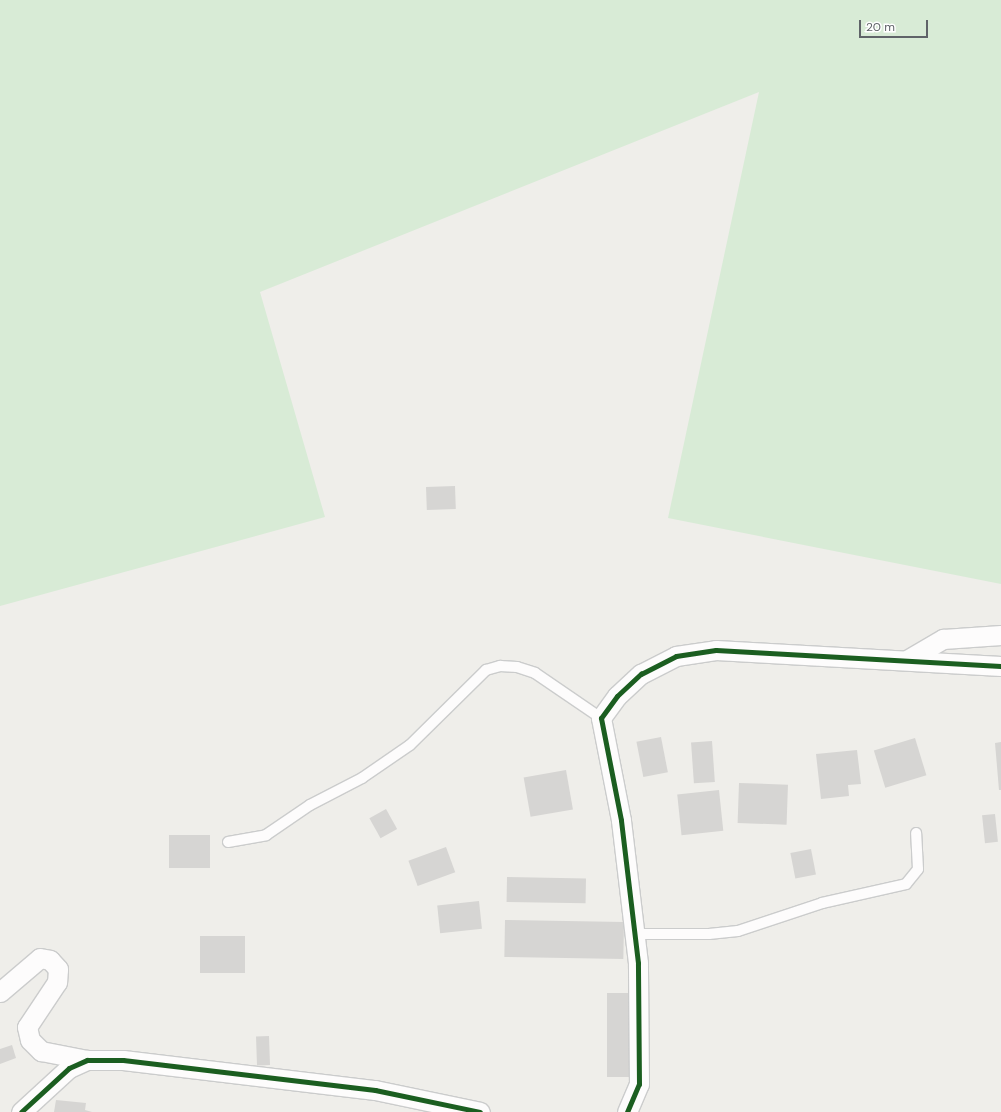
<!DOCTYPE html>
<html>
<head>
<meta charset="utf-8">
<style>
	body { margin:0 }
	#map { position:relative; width:1001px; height:1112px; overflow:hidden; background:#efeeea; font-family:"DM Sans",sans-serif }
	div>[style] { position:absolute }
	.green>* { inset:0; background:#d8ebd6 }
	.building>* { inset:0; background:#d6d5d3; transform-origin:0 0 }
	.roads { filter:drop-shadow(1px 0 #cbcccc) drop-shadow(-1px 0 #cbcccc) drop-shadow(0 1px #cbcccc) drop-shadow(0 -1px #cbcccc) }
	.service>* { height:10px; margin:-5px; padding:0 5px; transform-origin:5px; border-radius:5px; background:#fdfcfc }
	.minor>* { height:19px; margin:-9.5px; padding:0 9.5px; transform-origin:9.5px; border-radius:9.5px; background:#fdfcfc }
	.cycleway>* { height:5px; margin:-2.5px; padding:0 2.5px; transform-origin:2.5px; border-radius:2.5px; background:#1b5e20 }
	span { translate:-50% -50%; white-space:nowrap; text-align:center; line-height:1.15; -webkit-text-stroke:3.5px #fff; paint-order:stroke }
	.scale { position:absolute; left:859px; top:20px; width:69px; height:18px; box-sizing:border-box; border:2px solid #5f6368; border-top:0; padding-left:5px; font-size:12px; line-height:14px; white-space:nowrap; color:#5f6368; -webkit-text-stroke:3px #fff; paint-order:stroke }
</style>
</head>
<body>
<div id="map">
	<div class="green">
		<div style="clip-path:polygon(0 0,1001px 0,1001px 584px,668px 518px,759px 92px,260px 292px,325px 517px,0 606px)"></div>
	</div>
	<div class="building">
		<div style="left:455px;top:486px;width:23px;height:29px;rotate:88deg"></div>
		<div style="left:661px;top:737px;width:36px;height:25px;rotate:79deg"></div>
		<div style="left:915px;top:738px;width:39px;height:43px;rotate:73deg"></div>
		<div style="left:712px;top:741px;width:41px;height:21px;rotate:86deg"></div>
		<div style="clip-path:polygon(1001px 742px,1001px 790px,999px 790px,995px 743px)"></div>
		<div style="clip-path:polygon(857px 750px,861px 784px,848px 785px,849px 796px,821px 799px,816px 754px)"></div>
		<div style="left:566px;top:770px;width:40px;height:43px;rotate:80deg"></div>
		<div style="left:739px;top:783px;width:49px;height:40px;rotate:2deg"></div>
		<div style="left:719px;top:790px;width:41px;height:42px;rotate:84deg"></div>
		<div style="left:386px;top:809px;width:23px;height:19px;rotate:61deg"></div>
		<div style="left:995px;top:814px;width:28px;height:13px;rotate:84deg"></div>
		<div style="left:169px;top:835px;width:41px;height:33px"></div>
		<div style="left:446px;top:847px;width:27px;height:40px;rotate:70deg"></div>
		<div style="left:811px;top:849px;width:26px;height:21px;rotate:79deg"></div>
		<div style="left:507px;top:877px;width:79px;height:25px;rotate:1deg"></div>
		<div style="left:479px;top:901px;width:28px;height:42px;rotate:84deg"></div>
		<div style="left:505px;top:920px;width:119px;height:37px;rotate:1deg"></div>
		<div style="left:200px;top:936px;width:45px;height:37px"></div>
		<div style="left:607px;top:993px;width:24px;height:84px"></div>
		<div style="left:269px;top:1036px;width:29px;height:13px;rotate:88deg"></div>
		<div style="clip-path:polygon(12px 1045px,16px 1058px,0 1064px,0 1049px)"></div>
		<div style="clip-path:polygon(56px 1100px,86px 1103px,85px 1110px,92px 1112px,54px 1112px)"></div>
	</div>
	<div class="roads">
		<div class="service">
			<div style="left:228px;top:842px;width:39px;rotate:-10deg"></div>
			<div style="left:266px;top:835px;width:53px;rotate:-34.3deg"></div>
			<div style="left:310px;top:805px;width:59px;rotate:-27.4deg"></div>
			<div style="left:362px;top:778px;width:58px;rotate:-34.5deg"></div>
			<div style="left:410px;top:745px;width:107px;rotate:-44.6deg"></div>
			<div style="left:486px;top:670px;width:15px;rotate:-16deg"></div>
			<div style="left:500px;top:666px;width:17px;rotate:3deg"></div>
			<div style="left:517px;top:667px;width:19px;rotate:18deg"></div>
			<div style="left:535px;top:673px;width:80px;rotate:34.3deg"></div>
			<div style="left:634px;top:934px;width:75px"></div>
			<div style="left:709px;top:934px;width:29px;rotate:-6deg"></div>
			<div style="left:738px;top:931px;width:89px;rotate:-18.4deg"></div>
			<div style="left:822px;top:903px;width:86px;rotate:-12.7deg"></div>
			<div style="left:906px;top:884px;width:19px;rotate:-51deg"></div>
			<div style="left:918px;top:869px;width:36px;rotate:-93deg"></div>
		</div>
		<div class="minor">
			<div style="left:907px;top:660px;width:42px;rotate:-30.3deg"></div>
			<div style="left:943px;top:639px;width:58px;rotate:-3.9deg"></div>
			<div style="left:0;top:992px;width:52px;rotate:-40.4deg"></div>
			<div style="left:40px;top:958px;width:10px;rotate:11deg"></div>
			<div style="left:50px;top:960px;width:12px;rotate:48deg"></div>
			<div style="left:58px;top:969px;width:13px;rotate:94deg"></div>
			<div style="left:57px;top:982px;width:54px;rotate:123.7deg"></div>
			<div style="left:27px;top:1027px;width:13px;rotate:77deg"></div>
			<div style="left:30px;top:1040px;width:16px;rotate:45deg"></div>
			<div style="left:41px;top:1051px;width:47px;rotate:11.1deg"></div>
			<div style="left:21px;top:1112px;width:65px;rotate:-42.5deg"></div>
			<div style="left:69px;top:1068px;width:20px;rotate:-24deg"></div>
			<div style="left:87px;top:1060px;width:36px"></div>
			<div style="left:123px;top:1060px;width:254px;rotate:6.8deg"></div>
			<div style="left:375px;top:1090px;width:107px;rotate:11.8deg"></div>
			<div style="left:627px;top:1112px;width:30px;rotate:-67deg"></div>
			<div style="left:639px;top:1084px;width:121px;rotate:-90.5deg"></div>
			<div style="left:638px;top:963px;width:144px;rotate:-96.8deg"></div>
			<div style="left:621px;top:820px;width:104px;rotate:-101.1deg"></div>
			<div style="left:601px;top:718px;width:27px;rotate:-54deg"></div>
			<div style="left:617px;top:696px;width:33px;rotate:-43deg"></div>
			<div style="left:641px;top:674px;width:39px;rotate:-27deg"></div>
			<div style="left:676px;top:656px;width:40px;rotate:-8.5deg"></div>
			<div style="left:716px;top:650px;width:285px;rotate:3.2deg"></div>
		</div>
	</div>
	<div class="cycleway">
		<div style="left:21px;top:1112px;width:65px;rotate:-42.5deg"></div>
		<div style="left:69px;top:1068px;width:20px;rotate:-24deg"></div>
		<div style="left:87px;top:1060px;width:36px"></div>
		<div style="left:123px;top:1060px;width:254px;rotate:6.8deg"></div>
		<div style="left:375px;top:1090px;width:107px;rotate:11.8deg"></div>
		<div style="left:627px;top:1112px;width:30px;rotate:-67deg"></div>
		<div style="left:639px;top:1084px;width:121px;rotate:-90.5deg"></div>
		<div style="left:638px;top:963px;width:144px;rotate:-96.8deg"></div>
		<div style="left:621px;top:820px;width:104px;rotate:-101.1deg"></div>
		<div style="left:601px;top:718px;width:27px;rotate:-54deg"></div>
		<div style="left:617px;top:696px;width:33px;rotate:-43deg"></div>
		<div style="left:641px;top:674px;width:39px;rotate:-27deg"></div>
		<div style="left:676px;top:656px;width:40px;rotate:-8.5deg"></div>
		<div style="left:716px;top:650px;width:285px;rotate:3.2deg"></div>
	</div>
	<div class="scale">20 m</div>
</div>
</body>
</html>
